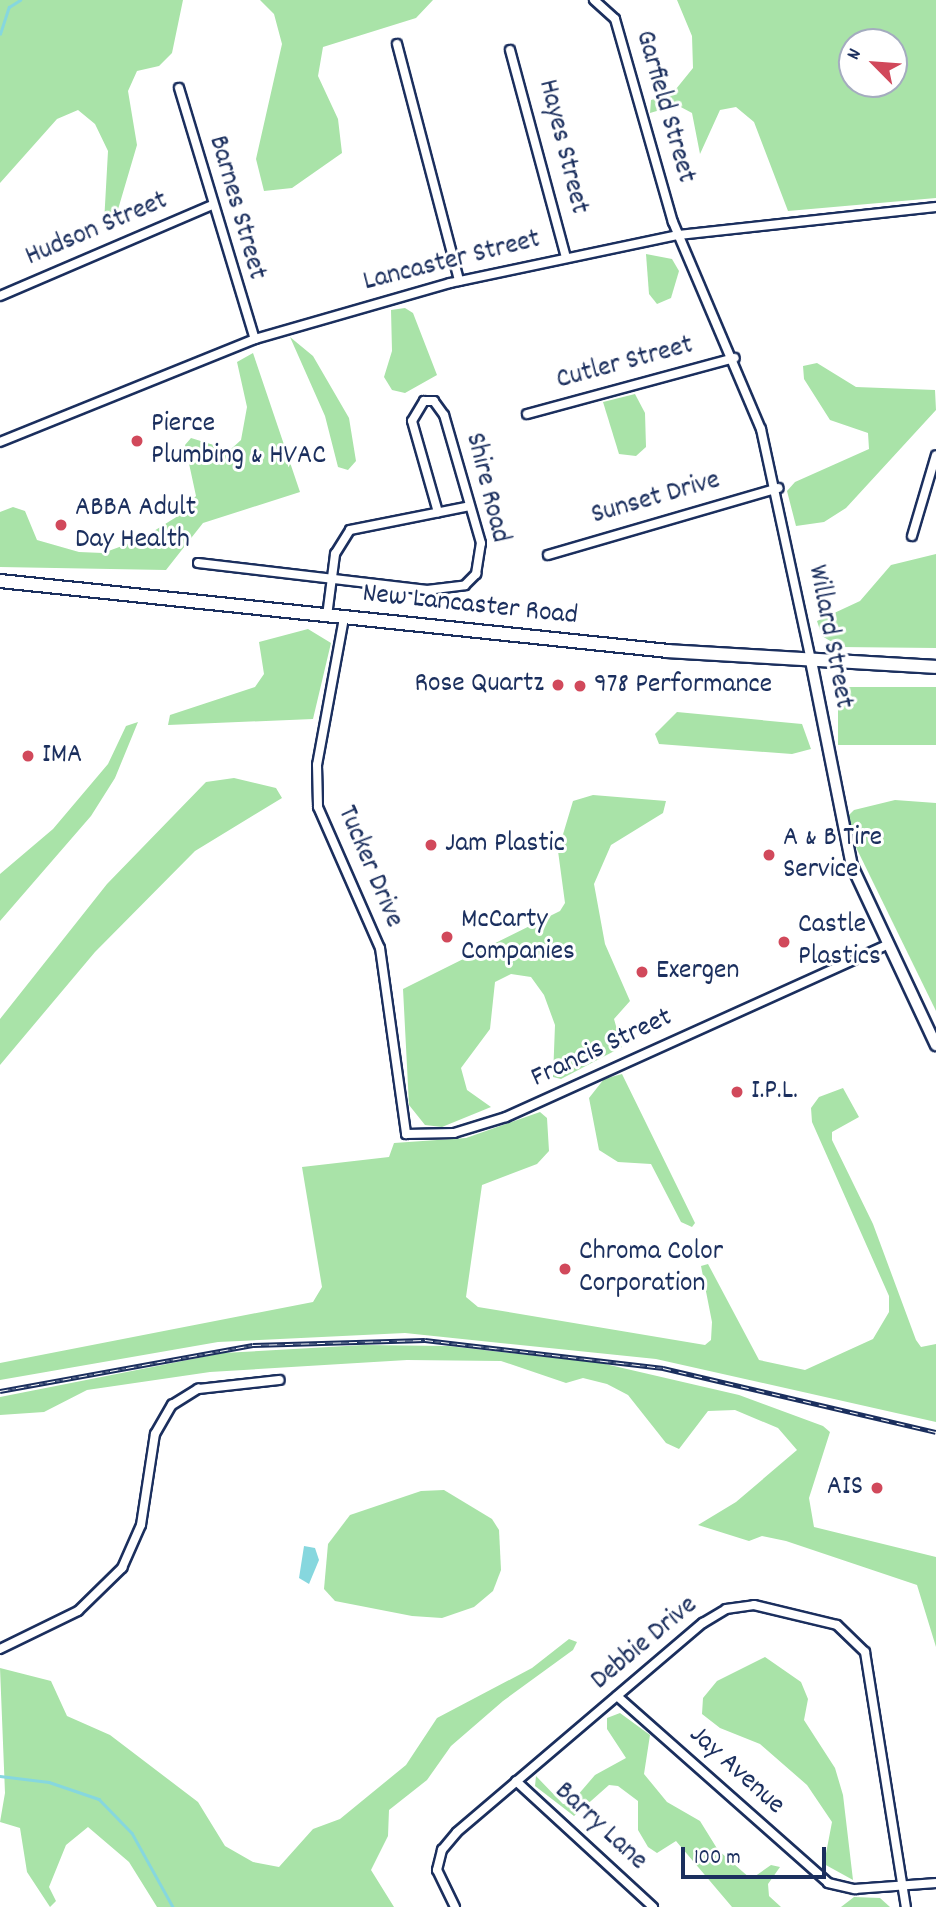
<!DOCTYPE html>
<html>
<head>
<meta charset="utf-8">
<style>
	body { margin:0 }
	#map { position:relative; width:936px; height:1907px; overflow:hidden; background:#fff; font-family:Dekko,sans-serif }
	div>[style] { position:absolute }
	.green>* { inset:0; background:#a9e3a8; transform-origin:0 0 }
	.water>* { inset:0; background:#86d7de }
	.stream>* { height:2.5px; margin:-1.25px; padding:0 1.25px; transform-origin:1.25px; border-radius:1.25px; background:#86d7de }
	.roads { filter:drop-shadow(2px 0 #1b2f5e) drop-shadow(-2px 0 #1b2f5e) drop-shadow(0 2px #1b2f5e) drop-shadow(0 -2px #1b2f5e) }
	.minor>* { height:8px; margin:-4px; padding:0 4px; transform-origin:4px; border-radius:4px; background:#fff }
	.tertiary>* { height:10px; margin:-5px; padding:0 5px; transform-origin:5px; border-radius:5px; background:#fff }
	.secondary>* { height:12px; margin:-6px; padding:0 6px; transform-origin:6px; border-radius:6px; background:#fff }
	.rail>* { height:5px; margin-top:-2.5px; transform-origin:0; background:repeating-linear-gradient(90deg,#fff 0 8px,#1b2f5e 0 16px); box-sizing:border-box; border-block:2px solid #1b2f5e }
	.dots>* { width:19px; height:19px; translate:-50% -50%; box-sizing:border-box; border:4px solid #fff; border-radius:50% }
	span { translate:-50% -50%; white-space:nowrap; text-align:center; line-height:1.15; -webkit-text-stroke:6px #fff; paint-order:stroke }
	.street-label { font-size:28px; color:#1b2f5e }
	.poi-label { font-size:28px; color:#1b2f5e }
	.left { translate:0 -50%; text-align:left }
	.right { translate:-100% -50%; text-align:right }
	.north { position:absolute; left:838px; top:28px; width:70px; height:70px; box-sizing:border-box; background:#fff; border:2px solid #a4acbf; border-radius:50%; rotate:295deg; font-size:19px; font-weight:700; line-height:28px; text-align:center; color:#1b2f5e }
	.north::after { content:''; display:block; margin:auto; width:24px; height:32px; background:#d1495b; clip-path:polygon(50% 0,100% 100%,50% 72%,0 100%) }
	.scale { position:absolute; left:681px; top:1847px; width:145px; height:32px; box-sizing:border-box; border:4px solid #1b2f5e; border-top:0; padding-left:9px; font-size:21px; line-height:24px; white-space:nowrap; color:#1b2f5e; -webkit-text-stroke:5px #fff; paint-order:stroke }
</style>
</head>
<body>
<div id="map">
	<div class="green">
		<div style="clip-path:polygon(0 0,183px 0,172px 53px,159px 66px,137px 71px,128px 91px,137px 145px,114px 223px,104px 223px,108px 151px,95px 124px,78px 110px,57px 119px,0 183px)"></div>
		<div style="clip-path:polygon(260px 0,433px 0,416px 18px,323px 47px,318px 76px,338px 119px,342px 153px,292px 188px,264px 191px,256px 159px,282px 44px,274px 14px)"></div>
		<div style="clip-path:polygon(evenodd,677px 0,936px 0,936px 198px,788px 211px,754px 122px,736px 107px,720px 110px,700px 154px,692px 113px,677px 105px,650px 113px,651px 100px,672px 94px,693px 68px,692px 36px,677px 0,894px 42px,894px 84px,852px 84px,852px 42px,894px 42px)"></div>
		<div style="clip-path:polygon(646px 254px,672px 259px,679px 271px,671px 298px,657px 304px,649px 294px)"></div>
		<div style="clip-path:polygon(405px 308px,413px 313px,437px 375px,405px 393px,392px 390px,384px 377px,392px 351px,391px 310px)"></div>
		<div style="clip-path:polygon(290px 337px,313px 356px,349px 418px,356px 461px,348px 470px,338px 467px,325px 416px)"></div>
		<div style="clip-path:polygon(253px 353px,300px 492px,203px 523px,166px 570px,0 567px,0 512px,13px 507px,25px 511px,37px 540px,79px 552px,103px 553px,141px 539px,178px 516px,196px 496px,185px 445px,191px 438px,230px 450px,241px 440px,247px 407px,237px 362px)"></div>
		<div style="clip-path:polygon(817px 363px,856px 387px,935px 390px,936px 410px,846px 508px,824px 522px,796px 526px,787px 491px,795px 482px,869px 449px,868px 433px,830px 420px,804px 379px,803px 366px)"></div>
		<div style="clip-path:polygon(635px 394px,645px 413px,646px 447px,636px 456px,619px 454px,603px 402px)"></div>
		<div style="clip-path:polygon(936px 554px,936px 648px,840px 647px,822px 636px,817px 621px,860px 601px,891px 565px)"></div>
		<div style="clip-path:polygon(308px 629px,331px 643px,313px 719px,168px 725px,170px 715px,255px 687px,264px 674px,259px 642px)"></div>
		<div style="left:936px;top:687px;width:58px;height:98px;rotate:90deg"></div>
		<div style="clip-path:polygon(677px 712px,802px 724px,811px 749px,792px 754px,659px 744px,655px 734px)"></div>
		<div style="clip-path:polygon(138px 722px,115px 778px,91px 816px,0 921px,0 874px,53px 829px,108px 764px,126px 726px)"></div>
		<div style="clip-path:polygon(234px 778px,276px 788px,282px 798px,195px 851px,95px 952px,0 1065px,0 1019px,107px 884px,206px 782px)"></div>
		<div style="clip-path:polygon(593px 795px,666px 801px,663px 813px,611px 845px,594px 884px,605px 944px,630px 1001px,614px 1019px,622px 1047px,561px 1079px,553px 1077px,555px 1025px,544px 995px,531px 977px,511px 974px,495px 982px,490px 1029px,461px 1068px,467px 1090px,491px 1107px,442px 1127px,425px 1125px,409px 1105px,403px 989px,560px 911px,565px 903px,558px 851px,573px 801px)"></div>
		<div style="clip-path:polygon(895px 800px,936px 803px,936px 1011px,849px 833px,847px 817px,854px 810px)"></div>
		<div style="clip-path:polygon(622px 1074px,695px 1223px,692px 1227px,681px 1222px,651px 1164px,618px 1162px,599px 1150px,589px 1098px,604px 1079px)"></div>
		<div style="clip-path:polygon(843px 1088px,859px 1117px,832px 1132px,832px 1140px,873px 1224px,916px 1340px,921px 1347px,936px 1344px,936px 1422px,656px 1359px,405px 1333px,218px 1342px,0 1380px,0 1363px,313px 1302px,322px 1287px,302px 1167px,389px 1157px,394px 1143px,466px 1138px,540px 1112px,547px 1118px,549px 1151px,537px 1164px,482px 1185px,466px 1297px,478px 1307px,705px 1345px,711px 1340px,712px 1322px,701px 1266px,708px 1264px,759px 1360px,805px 1370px,873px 1339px,889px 1312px,889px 1296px,812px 1122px,811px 1108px,819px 1097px)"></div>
		<div style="clip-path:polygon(364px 1345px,448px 1346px,601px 1363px,739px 1395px,823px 1426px,830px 1432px,809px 1498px,814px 1527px,936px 1557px,936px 1647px,917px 1585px,786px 1541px,762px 1536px,749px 1541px,698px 1525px,736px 1502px,797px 1450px,778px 1428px,735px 1410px,708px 1411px,679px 1449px,666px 1443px,628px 1395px,607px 1384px,583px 1378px,566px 1383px,501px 1361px,407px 1360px,210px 1372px,87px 1390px,44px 1412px,0 1415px,0 1397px,223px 1353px)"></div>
		<div style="clip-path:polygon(444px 1490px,492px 1519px,499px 1530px,501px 1570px,493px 1591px,474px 1607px,442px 1618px,412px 1616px,335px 1601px,324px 1589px,328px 1544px,350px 1515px,421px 1491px)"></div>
		<div style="clip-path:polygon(569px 1639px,577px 1642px,573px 1650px,503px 1701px,451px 1746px,427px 1780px,389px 1810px,388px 1836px,371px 1870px,394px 1907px,157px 1907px,129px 1862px,88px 1827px,66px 1845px,49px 1887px,56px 1901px,50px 1907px,27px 1872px,20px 1828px,0 1822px,5px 1793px,0 1668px,51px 1681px,67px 1716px,110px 1735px,198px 1802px,225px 1846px,253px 1862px,279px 1867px,313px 1829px,340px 1819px,406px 1765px,437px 1718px,532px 1668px)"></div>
		<div style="clip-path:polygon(765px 1657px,801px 1682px,808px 1699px,804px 1720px,835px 1768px,843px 1795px,853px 1880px,824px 1864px,832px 1822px,807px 1785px,760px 1744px,720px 1728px,702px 1714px,703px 1698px,717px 1681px)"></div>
		<div style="clip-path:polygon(620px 1713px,650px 1735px,644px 1774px,667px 1802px,700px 1821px,718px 1850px,751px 1879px,771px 1865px,780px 1867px,768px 1884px,769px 1896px,781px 1907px,732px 1907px,676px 1841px,657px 1853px,648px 1847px,638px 1830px,638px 1801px,618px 1786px,609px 1785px,574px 1816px,535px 1786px,536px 1776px,563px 1804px,571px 1803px,595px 1775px,626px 1758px,607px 1729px,607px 1718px)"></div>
		<div style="clip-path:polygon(854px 1897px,880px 1898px,890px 1907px,841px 1907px)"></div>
	</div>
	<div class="water">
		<div style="clip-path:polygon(304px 1546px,315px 1548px,319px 1560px,309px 1584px,299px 1578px)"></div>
	</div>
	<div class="stream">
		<div style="left:0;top:34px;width:28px;rotate:-72deg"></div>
		<div style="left:9px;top:7px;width:13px;rotate:-32deg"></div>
		<div style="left:0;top:1776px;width:49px;rotate:7deg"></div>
		<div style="left:49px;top:1782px;width:53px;rotate:18.8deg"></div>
		<div style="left:99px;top:1799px;width:47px;rotate:45.9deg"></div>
		<div style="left:132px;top:1833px;width:85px;rotate:61deg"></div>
	</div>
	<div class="roads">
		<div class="minor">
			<div style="left:594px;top:0;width:28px;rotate:42deg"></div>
			<div style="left:615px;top:19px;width:211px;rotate:74.1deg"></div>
			<div style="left:673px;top:222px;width:225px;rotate:67deg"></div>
			<div style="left:761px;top:429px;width:237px;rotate:77.8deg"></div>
			<div style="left:397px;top:44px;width:245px;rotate:75.3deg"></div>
			<div style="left:510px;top:50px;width:214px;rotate:74.9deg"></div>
			<div style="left:179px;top:88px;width:262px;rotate:73.2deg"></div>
			<div style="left:0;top:296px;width:231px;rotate:-23.2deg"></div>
			<div style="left:527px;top:414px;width:215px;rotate:-15.1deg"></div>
			<div style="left:0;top:442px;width:275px;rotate:-22deg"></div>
			<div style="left:255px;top:339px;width:203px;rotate:-16deg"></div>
			<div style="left:450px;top:283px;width:233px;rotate:-11.9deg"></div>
			<div style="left:678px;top:235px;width:260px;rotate:-6.2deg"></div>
			<div style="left:912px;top:536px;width:84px;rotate:-73.5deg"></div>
			<div style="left:548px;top:555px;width:240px;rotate:-16.2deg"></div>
			<div style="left:198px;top:563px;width:231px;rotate:6.7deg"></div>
			<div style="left:427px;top:590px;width:38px;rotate:-7deg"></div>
			<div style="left:465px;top:585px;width:16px;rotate:-45deg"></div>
			<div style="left:476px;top:574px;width:31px;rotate:-81deg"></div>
			<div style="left:481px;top:543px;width:133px;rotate:-106.1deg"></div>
			<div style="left:444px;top:415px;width:17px;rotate:-126deg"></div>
			<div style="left:434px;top:401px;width:10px;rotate:180deg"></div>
			<div style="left:424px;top:401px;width:23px;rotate:121deg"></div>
			<div style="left:412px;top:421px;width:95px;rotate:74.1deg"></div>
			<div style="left:327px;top:616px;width:63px;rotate:-82.6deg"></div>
			<div style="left:335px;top:554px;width:28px;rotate:-58deg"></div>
			<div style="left:350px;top:530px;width:122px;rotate:-11.3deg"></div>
			<div style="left:344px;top:618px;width:149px;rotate:100.4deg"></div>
			<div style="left:317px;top:765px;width:42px;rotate:88.6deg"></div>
			<div style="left:318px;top:807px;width:154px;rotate:66.3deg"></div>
			<div style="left:380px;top:948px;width:188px;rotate:82deg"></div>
			<div style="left:406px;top:1134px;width:48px;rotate:-1.2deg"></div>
			<div style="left:454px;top:1133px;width:54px;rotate:-17.1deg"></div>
			<div style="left:506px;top:1117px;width:418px;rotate:-24.3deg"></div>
			<div style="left:0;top:1649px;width:87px;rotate:-26deg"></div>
			<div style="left:78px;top:1611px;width:62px;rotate:-44.3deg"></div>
			<div style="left:122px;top:1568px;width:47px;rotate:-66.2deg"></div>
			<div style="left:141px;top:1525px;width:92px;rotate:-81.3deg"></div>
			<div style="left:155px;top:1434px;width:34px;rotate:-60deg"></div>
			<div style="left:172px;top:1405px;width:31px;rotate:-32deg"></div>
			<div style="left:198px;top:1389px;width:82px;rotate:-6.3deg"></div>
			<div style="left:617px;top:1696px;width:282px;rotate:41.5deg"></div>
			<div style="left:828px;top:1883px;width:28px;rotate:13deg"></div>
			<div style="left:855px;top:1889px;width:81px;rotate:-4.2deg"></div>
			<div style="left:516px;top:1781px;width:186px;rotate:42.6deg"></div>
			<div style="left:455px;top:1907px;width:41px;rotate:-115.9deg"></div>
			<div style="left:437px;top:1870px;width:21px;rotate:-76deg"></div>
			<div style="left:442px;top:1850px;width:23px;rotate:-50deg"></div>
			<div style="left:457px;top:1832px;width:323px;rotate:-40.4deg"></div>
			<div style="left:703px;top:1623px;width:27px;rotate:-31deg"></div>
			<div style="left:726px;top:1609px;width:28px;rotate:-8deg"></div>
			<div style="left:754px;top:1605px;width:85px;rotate:13.5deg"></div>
			<div style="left:837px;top:1625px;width:39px;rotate:44deg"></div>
			<div style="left:865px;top:1652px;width:258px;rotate:80.9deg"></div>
		</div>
		<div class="tertiary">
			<div style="left:811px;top:661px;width:209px;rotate:78.7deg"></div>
			<div style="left:852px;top:866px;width:198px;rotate:64.9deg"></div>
		</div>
		<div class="secondary">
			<div style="left:0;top:581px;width:672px;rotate:5.98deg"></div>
			<div style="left:668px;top:651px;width:268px;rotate:3.4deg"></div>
		</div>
	</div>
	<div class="rail">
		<div style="left:0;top:1391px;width:257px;rotate:-10.3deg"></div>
		<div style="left:253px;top:1345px;width:172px;rotate:-1.7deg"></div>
		<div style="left:425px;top:1340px;width:240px;rotate:6.7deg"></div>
		<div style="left:663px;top:1368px;width:280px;rotate:13.2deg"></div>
	</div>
	<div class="dots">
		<div style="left:137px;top:441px;background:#d1495b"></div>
		<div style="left:61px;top:525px;background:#d1495b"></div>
		<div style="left:558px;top:685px;background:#d1495b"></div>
		<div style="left:580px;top:686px;background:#d1495b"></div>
		<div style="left:28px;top:756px;background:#d1495b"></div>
		<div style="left:431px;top:845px;background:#d1495b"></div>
		<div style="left:769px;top:855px;background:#d1495b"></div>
		<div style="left:447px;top:937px;background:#d1495b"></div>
		<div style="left:784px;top:942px;background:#d1495b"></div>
		<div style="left:642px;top:972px;background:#d1495b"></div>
		<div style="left:737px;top:1092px;background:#d1495b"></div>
		<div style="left:565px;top:1269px;background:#d1495b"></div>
		<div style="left:877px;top:1488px;background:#d1495b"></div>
	</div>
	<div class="street-label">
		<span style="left:664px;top:107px;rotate:74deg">Garfield Street</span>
		<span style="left:562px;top:147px;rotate:76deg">Hayes Street</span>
		<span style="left:236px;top:208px;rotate:74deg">Barnes Street</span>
		<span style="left:97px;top:230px;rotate:-23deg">Hudson Street</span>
		<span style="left:452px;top:262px;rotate:-14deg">Lancaster Street</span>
		<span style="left:625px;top:364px;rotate:-15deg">Cutler Street</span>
		<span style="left:486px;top:488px;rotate:76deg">Shire Road</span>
		<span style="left:656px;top:499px;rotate:-16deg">Sunset Drive</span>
		<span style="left:470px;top:606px;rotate:6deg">New Lancaster Road</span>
		<span style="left:829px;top:637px;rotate:79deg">Willard Street</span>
		<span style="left:369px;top:867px;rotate:67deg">Tucker Drive</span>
		<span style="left:602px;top:1049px;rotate:-25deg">Francis Street</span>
		<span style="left:645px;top:1644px;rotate:-40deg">Debbie Drive</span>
		<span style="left:736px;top:1771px;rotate:42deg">Jay Avenue</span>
		<span style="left:600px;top:1827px;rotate:43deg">Barry Lane</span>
	</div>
	<div class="poi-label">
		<span class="left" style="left:151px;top:441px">Pierce<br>Plumbing &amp; HVAC</span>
		<span class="left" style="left:75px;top:525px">ABBA Adult<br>Day Health</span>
		<span class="right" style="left:544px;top:685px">Rose Quartz</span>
		<span class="left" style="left:594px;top:686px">978 Performance</span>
		<span class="left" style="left:42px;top:756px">IMA</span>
		<span class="left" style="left:783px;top:855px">A &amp; B Tire<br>Service</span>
		<span class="left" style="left:445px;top:845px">Jam Plastic</span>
		<span class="left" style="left:461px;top:937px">McCarty<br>Companies</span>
		<span class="left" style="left:798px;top:942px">Castle<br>Plastics</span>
		<span class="left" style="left:656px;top:972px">Exergen</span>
		<span class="left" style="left:751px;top:1092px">I.P.L.</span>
		<span class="left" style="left:579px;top:1269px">Chroma Color<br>Corporation</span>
		<span class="right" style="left:863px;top:1488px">AIS</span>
	</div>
	<div class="north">N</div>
	<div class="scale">100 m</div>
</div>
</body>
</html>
